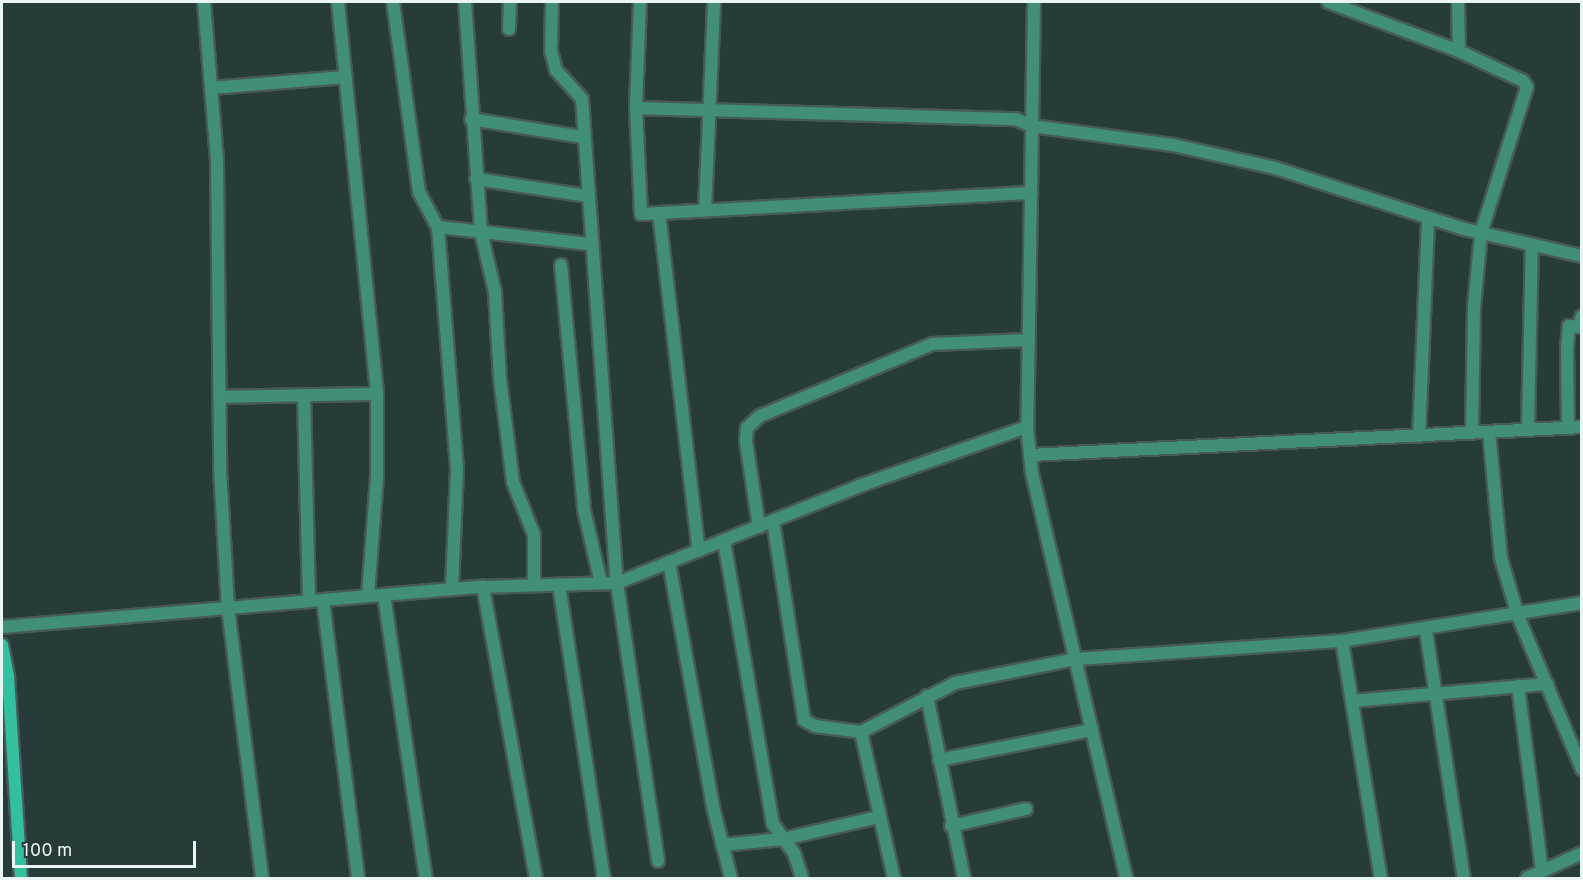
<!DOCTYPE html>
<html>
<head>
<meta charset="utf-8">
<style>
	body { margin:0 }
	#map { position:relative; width:1583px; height:880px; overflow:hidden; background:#283b3b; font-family:Overpass,sans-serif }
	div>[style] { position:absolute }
	.roads { filter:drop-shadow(2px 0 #475959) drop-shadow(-2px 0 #475959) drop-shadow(0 2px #475959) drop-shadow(0 -2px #475959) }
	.street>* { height:12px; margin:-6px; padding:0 6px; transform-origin:6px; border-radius:6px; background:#418f79 }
	.secondary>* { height:12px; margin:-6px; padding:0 6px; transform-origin:6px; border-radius:6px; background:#32c09e }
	span { translate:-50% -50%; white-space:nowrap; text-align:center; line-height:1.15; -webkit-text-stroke:6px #283b3b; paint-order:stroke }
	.frame { position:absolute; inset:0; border:3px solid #e9f5f4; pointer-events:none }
	.scale { position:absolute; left:12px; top:841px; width:184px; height:27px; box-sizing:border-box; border:3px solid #e9f5f4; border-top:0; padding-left:8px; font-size:18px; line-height:21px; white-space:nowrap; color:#e9f5f4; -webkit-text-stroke:4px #283b3b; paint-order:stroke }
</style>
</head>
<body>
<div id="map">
	<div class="roads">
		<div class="street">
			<div style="left:204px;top:2px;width:160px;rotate:85.3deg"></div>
			<div style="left:217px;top:161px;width:308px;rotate:89.4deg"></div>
			<div style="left:220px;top:469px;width:139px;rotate:86.7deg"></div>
			<div style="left:228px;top:608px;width:272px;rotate:82.8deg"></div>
			<div style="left:338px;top:2px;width:394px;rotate:84.3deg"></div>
			<div style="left:377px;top:394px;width:82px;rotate:90deg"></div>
			<div style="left:377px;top:476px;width:120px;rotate:94.3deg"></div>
			<div style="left:393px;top:2px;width:192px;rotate:82.2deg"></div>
			<div style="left:419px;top:192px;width:40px;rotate:62deg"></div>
			<div style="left:438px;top:227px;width:243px;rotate:85.5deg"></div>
			<div style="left:457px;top:469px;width:120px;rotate:92.4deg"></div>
			<div style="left:465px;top:2px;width:231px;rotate:86deg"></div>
			<div style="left:481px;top:232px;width:62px;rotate:76.9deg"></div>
			<div style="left:495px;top:292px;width:87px;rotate:86.7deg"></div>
			<div style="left:500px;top:379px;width:104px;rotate:82.8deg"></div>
			<div style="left:513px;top:482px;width:57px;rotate:68.4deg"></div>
			<div style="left:534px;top:535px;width:50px;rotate:90deg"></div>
			<div style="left:552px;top:2px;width:49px;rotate:91.2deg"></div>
			<div style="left:551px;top:51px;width:20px;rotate:75deg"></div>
			<div style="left:556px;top:70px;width:39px;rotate:48deg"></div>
			<div style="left:582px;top:99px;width:485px;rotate:85.9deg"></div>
			<div style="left:617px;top:583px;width:281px;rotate:81.6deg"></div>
			<div style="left:640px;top:2px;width:106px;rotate:92.2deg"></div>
			<div style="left:636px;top:108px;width:106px;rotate:87.3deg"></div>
			<div style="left:641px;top:214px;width:391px;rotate:-3.1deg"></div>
			<div style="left:1034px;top:2px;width:425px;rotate:90.9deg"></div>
			<div style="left:1027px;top:427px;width:46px;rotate:83.8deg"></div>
			<div style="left:1032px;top:473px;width:416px;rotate:76.9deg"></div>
			<div style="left:1328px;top:2px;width:140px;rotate:20.5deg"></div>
			<div style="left:1459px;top:51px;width:71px;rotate:25.1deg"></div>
			<div style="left:1523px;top:81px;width:7px;rotate:56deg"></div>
			<div style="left:1527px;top:87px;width:153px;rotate:107.5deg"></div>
			<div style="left:1481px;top:233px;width:74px;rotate:95.4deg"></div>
			<div style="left:1474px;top:307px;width:126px;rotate:90.9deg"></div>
			<div style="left:1458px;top:2px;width:49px;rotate:88.8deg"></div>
			<div style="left:509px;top:29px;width:27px;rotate:-88deg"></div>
			<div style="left:211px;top:88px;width:135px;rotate:-4.7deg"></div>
			<div style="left:636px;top:108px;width:380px;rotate:1.7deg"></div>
			<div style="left:1016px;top:119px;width:17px;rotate:24deg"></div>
			<div style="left:1032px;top:126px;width:142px;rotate:7.7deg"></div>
			<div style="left:1173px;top:145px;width:105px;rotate:12.7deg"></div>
			<div style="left:1275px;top:168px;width:199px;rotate:17.9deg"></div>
			<div style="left:1464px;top:229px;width:121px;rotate:12.9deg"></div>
			<div style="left:471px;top:119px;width:112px;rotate:9.2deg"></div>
			<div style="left:476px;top:179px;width:112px;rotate:8.7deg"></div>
			<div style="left:705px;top:210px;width:208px;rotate:-87.5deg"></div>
			<div style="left:659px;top:213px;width:340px;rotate:83.3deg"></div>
			<div style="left:438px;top:227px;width:153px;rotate:6.4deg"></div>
			<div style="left:561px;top:265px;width:246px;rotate:84.6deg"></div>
			<div style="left:584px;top:510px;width:75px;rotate:76.9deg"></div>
			<div style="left:304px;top:395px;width:206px;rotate:88.6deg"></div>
			<div style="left:220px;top:397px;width:157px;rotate:-1.1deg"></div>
			<div style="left:1568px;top:428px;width:80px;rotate:-90.7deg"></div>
			<div style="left:1567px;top:348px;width:22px;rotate:-85deg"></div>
			<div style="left:1569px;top:326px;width:10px;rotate:6deg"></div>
			<div style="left:1579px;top:327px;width:11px;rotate:-75deg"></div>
			<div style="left:1528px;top:430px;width:184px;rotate:-88.8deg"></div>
			<div style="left:1489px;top:432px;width:127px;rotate:84.6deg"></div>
			<div style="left:1501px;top:558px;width:60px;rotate:73.7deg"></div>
			<div style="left:1518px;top:616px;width:166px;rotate:67.3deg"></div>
			<div style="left:1419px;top:436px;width:219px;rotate:-87.6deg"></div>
			<div style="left:1030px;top:455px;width:553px;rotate:-2.9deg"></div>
			<div style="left:773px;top:521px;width:201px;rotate:81.1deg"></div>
			<div style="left:804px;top:720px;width:13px;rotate:29deg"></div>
			<div style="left:815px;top:726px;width:46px;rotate:7.4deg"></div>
			<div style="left:861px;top:732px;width:106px;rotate:-27.5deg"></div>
			<div style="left:955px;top:683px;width:122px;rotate:-11.3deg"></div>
			<div style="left:1075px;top:659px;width:268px;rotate:-3.9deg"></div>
			<div style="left:1342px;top:641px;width:243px;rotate:-9deg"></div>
			<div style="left:759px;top:527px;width:87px;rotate:-98.6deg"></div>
			<div style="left:746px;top:441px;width:13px;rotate:-86deg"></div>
			<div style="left:747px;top:428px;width:18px;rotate:-43deg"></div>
			<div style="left:760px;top:416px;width:186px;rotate:-22.7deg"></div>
			<div style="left:932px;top:344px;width:96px;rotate:-2.4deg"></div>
			<div style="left:724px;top:541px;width:287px;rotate:80.2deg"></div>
			<div style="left:773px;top:824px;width:36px;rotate:54deg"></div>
			<div style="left:794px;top:853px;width:26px;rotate:72deg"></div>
			<div style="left:669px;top:562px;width:249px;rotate:79.8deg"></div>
			<div style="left:713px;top:807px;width:73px;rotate:75.8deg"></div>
			<div style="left:559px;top:585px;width:296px;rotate:81.3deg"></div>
			<div style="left:483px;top:587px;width:296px;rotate:79.7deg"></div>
			<div style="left:384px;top:595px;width:286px;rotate:81.6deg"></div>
			<div style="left:323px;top:600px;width:280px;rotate:82.8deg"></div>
			<div style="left:2px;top:627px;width:483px;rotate:-4.8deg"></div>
			<div style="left:483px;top:587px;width:134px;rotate:-1.7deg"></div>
			<div style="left:617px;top:583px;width:261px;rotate:-21.8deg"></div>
			<div style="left:859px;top:486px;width:178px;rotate:-19.4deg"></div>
			<div style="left:1426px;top:631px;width:250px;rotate:81.3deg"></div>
			<div style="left:1342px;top:641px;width:240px;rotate:80.7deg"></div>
			<div style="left:1518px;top:686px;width:187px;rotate:82.6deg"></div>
			<div style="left:927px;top:696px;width:186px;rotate:78.5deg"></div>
			<div style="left:1352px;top:701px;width:196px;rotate:-5deg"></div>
			<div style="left:861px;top:732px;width:150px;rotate:77.3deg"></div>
			<div style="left:939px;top:760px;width:156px;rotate:-11.1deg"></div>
			<div style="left:951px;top:826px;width:77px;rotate:-12.8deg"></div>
			<div style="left:722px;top:845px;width:61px;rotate:-5.6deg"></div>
			<div style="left:783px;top:839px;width:98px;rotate:-13deg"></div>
			<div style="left:1527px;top:878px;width:60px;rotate:-24.4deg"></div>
		</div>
		<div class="secondary">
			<div style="left:2px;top:645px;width:33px;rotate:79deg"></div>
			<div style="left:8px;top:677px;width:201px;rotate:86.3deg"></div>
		</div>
	</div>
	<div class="frame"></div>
	<div class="scale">100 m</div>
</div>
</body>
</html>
